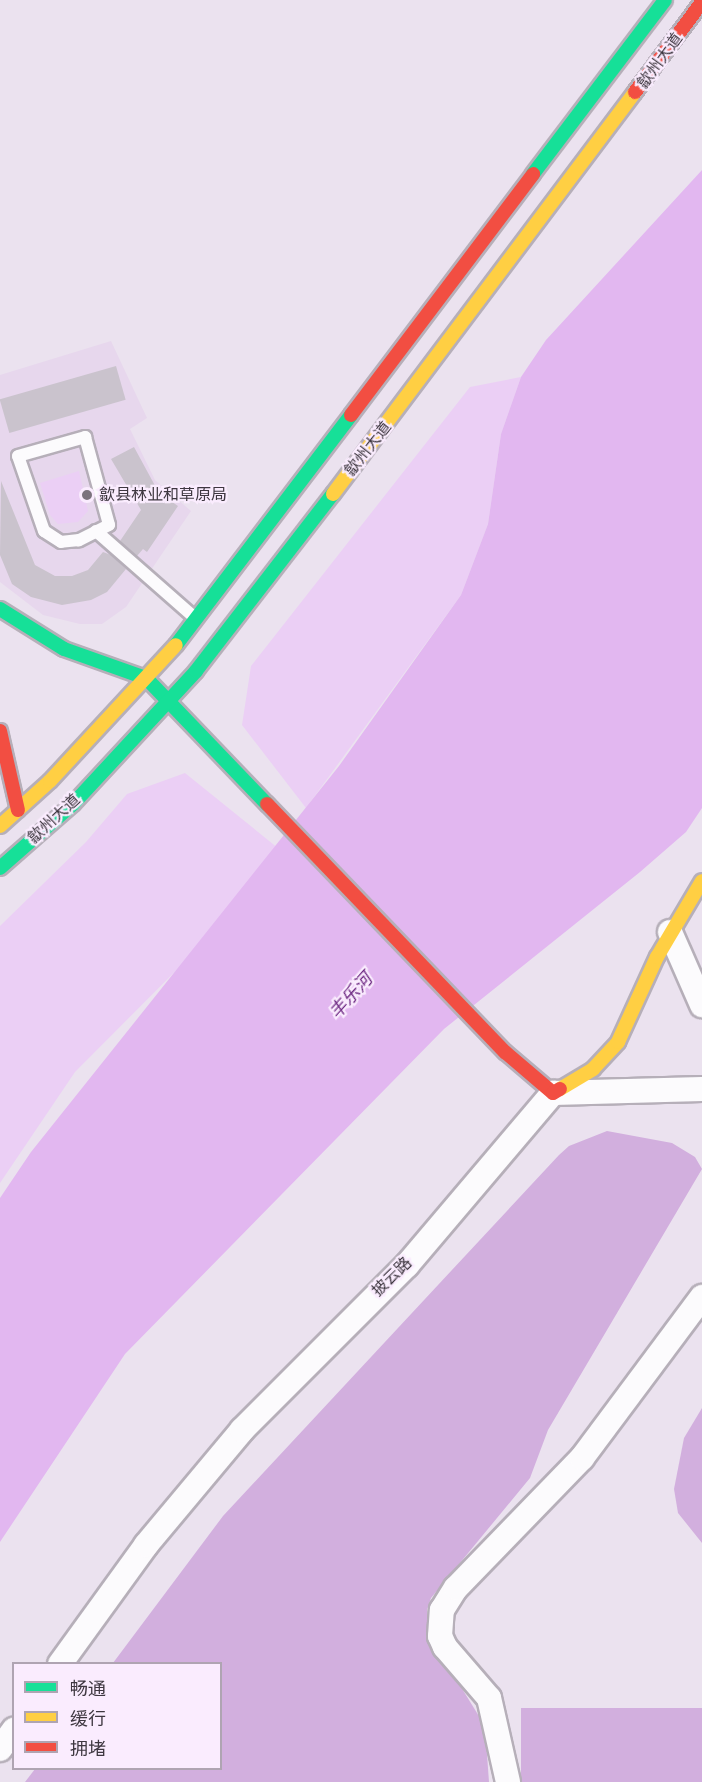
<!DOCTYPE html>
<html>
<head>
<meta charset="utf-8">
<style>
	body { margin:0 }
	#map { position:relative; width:702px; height:1782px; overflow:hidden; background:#ebe2ef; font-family:Signika,"Noto Sans SC",sans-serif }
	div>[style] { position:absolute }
	.built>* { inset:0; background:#e7d7ed }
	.green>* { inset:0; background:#ebcff5 }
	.forest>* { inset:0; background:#d2afde; transform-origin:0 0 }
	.water>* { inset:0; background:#e2b7f0 }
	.building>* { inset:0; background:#cac3cd; transform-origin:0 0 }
	.roads { filter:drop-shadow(2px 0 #b6afb9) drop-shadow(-2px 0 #b6afb9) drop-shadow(0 2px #b6afb9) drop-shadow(0 -2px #b6afb9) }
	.lane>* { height:12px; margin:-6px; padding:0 6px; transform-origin:6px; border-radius:6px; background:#fcfbfd }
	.street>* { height:24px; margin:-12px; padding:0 12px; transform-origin:12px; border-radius:12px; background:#fcfbfd }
	.fast>* { height:14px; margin:-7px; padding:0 7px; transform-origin:7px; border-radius:7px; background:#16e098 }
	.slow>* { height:14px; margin:-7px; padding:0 7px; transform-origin:7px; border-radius:7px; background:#ffcf43 }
	.jam>* { height:14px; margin:-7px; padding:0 7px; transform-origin:7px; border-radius:7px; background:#f24e42 }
	.dots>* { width:16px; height:16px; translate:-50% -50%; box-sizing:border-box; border:3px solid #faecfe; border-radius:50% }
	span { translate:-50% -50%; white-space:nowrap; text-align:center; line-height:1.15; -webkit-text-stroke:4.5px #faecfe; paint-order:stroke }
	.street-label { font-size:16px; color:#3e3740 }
	.poi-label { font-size:16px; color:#3e3740 }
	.left { translate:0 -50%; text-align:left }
	.water-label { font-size:18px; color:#6d2882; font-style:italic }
	.legend { position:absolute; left:12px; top:1662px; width:210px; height:108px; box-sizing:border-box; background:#faecfe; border:2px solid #afa4b2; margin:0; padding:8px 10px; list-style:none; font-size:18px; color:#3e3740 }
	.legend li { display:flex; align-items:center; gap:12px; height:30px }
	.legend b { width:30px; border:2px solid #afa4b2 }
</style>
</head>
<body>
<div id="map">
	<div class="built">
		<div style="clip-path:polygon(111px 341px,147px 418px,130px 429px,155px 480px,191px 511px,126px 607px,102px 624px,80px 624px,43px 615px,0 582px,0 375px)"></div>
	</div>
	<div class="green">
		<div style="clip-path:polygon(521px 377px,501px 434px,488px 524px,461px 595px,306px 808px,242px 725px,251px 666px,470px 387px)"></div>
		<div style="clip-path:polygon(79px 471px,88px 511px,78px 522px,58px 524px,50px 515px,40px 483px)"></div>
		<div style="clip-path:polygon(185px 773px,289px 857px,75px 1072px,0 1183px,0 926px,86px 842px,127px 794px)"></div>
	</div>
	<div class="forest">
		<div style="clip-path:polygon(607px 1131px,672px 1143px,695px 1157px,702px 1169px,548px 1430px,530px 1478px,431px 1598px,427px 1610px,429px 1635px,485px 1726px,489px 1782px,25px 1782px,35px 1769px,220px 1768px,220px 1664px,113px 1663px,223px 1516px,559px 1155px,569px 1146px)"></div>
		<div style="clip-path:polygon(702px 1408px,702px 1543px,678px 1513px,674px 1489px,684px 1438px)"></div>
		<div style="left:702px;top:1708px;width:74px;height:181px;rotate:90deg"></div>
	</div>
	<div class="water">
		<div style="clip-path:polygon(702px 170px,702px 808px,686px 832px,640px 872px,444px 1029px,125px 1354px,0 1542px,0 1198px,31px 1152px,339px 766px,461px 595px,488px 524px,501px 434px,521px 377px,546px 340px)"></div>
	</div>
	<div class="building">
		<div style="left:116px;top:366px;width:35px;height:121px;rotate:74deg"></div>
		<div style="clip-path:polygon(134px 447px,159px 493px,178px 506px,147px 552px,143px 549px,137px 556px,120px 541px,141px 510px,111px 459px)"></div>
		<div style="clip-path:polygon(1px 481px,35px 565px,55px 576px,72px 576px,88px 570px,103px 552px,111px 555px,126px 569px,107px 592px,91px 600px,62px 605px,31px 597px,12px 584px,0 555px)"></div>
	</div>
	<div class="roads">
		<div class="lane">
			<div style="left:85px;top:437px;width:91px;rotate:74.7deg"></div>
			<div style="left:109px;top:525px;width:34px;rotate:153deg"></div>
			<div style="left:79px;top:540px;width:18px;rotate:174deg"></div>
			<div style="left:61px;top:542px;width:20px;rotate:-147deg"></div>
			<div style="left:44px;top:531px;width:79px;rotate:-109.1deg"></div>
			<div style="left:18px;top:456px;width:70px;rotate:-15.8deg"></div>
			<div style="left:96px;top:531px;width:130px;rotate:41.3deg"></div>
		</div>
		<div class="street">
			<div style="left:670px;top:932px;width:80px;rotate:66.3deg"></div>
			<div style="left:60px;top:1664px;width:147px;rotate:-54.1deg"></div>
			<div style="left:146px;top:1545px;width:150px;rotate:-50.1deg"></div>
			<div style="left:242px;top:1430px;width:233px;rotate:-45deg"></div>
			<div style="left:407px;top:1265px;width:226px;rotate:-49.7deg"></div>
			<div style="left:553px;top:1093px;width:149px;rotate:-1.5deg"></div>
			<div style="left:0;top:1749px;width:24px;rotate:-54deg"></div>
			<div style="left:508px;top:1782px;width:86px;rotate:-102.7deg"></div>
			<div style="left:489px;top:1698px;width:67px;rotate:-130.8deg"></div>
			<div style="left:445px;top:1647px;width:12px;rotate:-114deg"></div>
			<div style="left:440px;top:1636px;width:26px;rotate:-86deg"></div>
			<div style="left:442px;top:1610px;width:26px;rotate:-58deg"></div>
			<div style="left:456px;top:1588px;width:181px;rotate:-45.9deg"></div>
			<div style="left:582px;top:1458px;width:201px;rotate:-53.3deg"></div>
		</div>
		<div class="fast">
			<div style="left:533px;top:174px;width:218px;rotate:-52.8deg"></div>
			<div style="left:0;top:609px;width:75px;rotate:32deg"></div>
			<div style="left:64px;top:649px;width:87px;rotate:19.5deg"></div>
			<div style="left:146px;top:678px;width:175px;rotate:46.2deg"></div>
			<div style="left:176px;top:645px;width:289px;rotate:-52.7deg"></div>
			<div style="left:0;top:868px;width:97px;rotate:-41.2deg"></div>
			<div style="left:73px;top:804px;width:181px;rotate:-47.2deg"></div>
			<div style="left:196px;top:671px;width:224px;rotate:-52.3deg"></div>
		</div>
		<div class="slow">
			<div style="left:333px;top:494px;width:503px;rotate:-53.08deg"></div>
			<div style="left:0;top:826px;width:67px;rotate:-42deg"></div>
			<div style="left:50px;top:781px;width:185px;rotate:-47.2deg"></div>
			<div style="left:560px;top:1089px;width:39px;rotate:-31deg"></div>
			<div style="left:593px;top:1069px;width:37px;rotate:-47deg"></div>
			<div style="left:618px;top:1042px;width:94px;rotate:-65.4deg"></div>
			<div style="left:657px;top:957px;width:88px;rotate:-59.4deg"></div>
		</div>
		<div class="jam">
			<div style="left:635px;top:92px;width:112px;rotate:-53.3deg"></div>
			<div style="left:351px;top:415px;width:302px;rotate:-52.9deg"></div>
			<div style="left:0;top:731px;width:81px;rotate:77.2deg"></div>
			<div style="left:267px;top:804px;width:344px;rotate:46.2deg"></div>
			<div style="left:505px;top:1052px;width:63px;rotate:40.5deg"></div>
			<div style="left:553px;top:1093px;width:8px;rotate:-30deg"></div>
		</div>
	</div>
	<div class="dots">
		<div style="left:87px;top:495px;background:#7b737d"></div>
	</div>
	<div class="street-label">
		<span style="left:660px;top:61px;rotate:-54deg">歙州大道</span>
		<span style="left:368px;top:449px;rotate:-52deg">歙州大道</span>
		<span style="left:54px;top:819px;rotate:-43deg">歙州大道</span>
		<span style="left:392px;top:1277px;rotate:-44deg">披云路</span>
	</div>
	<div class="poi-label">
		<span class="left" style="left:99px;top:495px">歙县林业和草原局</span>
	</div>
	<div class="water-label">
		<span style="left:351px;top:996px;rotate:-48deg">丰乐河</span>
	</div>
	<ul class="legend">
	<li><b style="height:8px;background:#16e098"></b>畅通</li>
	<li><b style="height:8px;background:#ffcf43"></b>缓行</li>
	<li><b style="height:8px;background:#f24e42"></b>拥堵</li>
	</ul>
</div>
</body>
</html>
